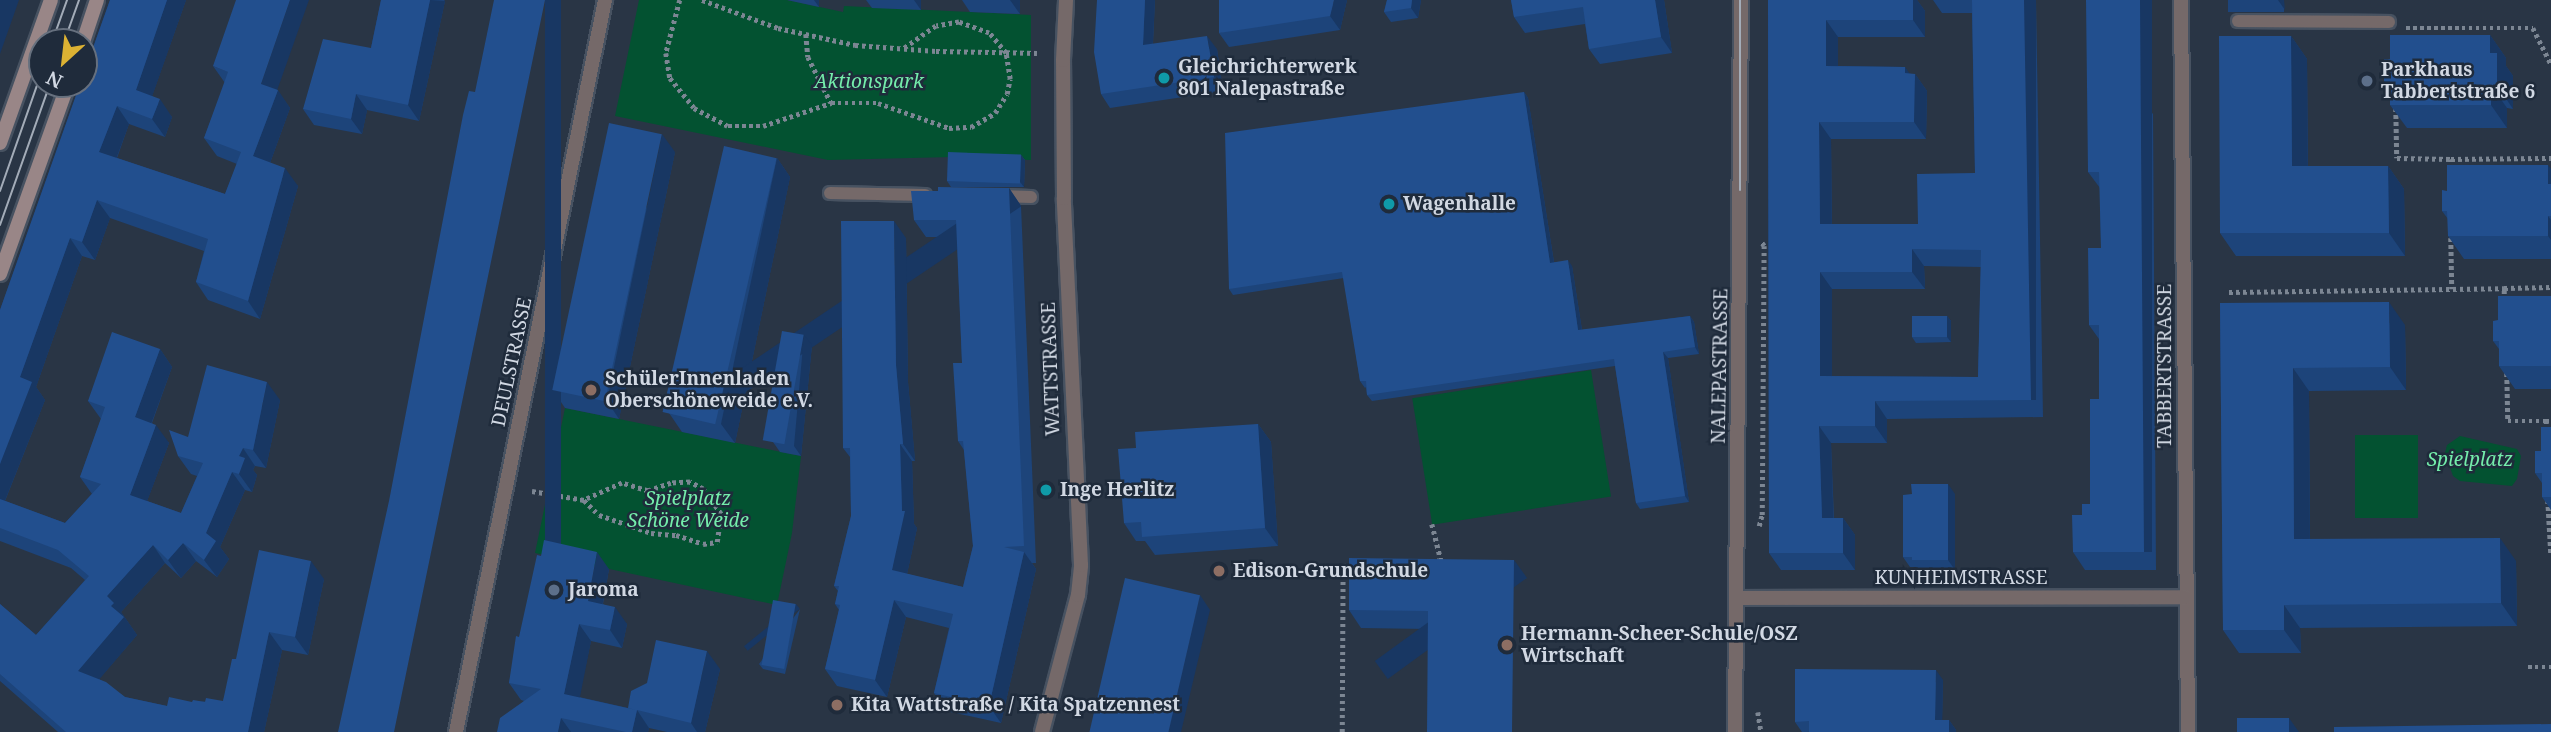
<!DOCTYPE html>
<html>
<head>
<meta charset="utf-8">
<style>
	body { margin:0 }
	#map { position:relative; width:2551px; height:732px; overflow:hidden; background:#293545; font-family:"Noto Serif",serif }
	div>[style] { position:absolute }
	.green>* { inset:0; background:#035231; transform-origin:0 0 }
	.path>* { height:4.5px; margin-top:-2.25px; transform-origin:0; background:repeating-linear-gradient(90deg,#7c8693 0 3.5px,transparent 0 7px) }
	.roads { filter:drop-shadow(2px 0 #475261) drop-shadow(-2px 0 #475261) drop-shadow(0 2px #475261) drop-shadow(0 -2px #475261) }
	.service>* { height:12px; margin:-6px; padding:0 6px; transform-origin:6px; border-radius:6px; background:#756969 }
	.minor>* { height:14px; margin:-7px; padding:0 7px; transform-origin:7px; border-radius:7px; background:#756969 }
	.secondary>* { height:14px; margin:-7px; padding:0 7px; transform-origin:7px; border-radius:7px; background:#998687 }
	.tram>* { height:2px; margin:-1px; padding:0 1px; transform-origin:1px; border-radius:1px; background:#a3acb8 }
	.wall>* { inset:0; background:#1d447a; transform-origin:0 0 }
	.shaded-wall>* { inset:0; background:#183763; transform-origin:0 0 }
	.building>* { inset:0; background:#224f8e; transform-origin:0 0 }
	.dots>* { width:19px; height:19px; translate:-50% -50%; box-sizing:border-box; border:4px solid #1f2b3b; border-radius:50% }
	span { translate:-50% -50%; white-space:nowrap; text-align:center; line-height:1.15; -webkit-text-stroke:5px #1f2b3b; paint-order:stroke }
	.poi-label { font-size:19px; color:#d1d8e3; font-weight:700 }
	.left { translate:0 -50%; text-align:left }
	.park-label { font-size:19px; color:#74edab; font-style:italic }
	.street-label { font-size:19px; color:#d1d8e3 }
	.north { position:absolute; left:28px; top:28px; width:70px; height:70px; box-sizing:border-box; background:#1f2b3b; border:2px solid #66707e; border-radius:50%; rotate:207deg; font-size:19px; font-weight:700; line-height:28px; text-align:center; color:#d1d8e3 }
	.north::after { content:''; display:block; margin:auto; width:24px; height:32px; background:#dcb233; clip-path:polygon(50% 0,100% 100%,50% 72%,0 100%) }
</style>
</head>
<body>
<div id="map">
	<div class="green">
		<div style="clip-path:polygon(639px 0,787px 0,843px 12px,844px 6px,1031px 15px,1031px 160px,952px 157px,828px 160px,615px 116px)"></div>
		<div style="left:1591px;top:370px;width:128px;height:181px;rotate:81deg"></div>
		<div style="clip-path:polygon(565px 408px,801px 456px,792px 533px,777px 605px,535px 553px)"></div>
		<div style="left:2355px;top:435px;width:63px;height:83px"></div>
		<div style="clip-path:polygon(2460px 436px,2517px 449px,2521px 456px,2517px 479px,2512px 486px,2460px 481px,2453px 476px,2445px 453px,2447px 445px)"></div>
	</div>
	<div class="path">
		<div style="left:680px;top:0;width:55px;rotate:104.8deg"></div>
		<div style="left:666px;top:53px;width:25px;rotate:81deg"></div>
		<div style="left:670px;top:78px;width:38px;rotate:51deg"></div>
		<div style="left:694px;top:108px;width:38px;rotate:28deg"></div>
		<div style="left:728px;top:126px;width:35px"></div>
		<div style="left:763px;top:126px;width:72px;rotate:-18.7deg"></div>
		<div style="left:831px;top:103px;width:47px"></div>
		<div style="left:878px;top:103px;width:75px;rotate:19.4deg"></div>
		<div style="left:949px;top:128px;width:22px;rotate:-3deg"></div>
		<div style="left:971px;top:127px;width:28px;rotate:-30deg"></div>
		<div style="left:995px;top:113px;width:22px;rotate:-58deg"></div>
		<div style="left:1007px;top:94px;width:15px;rotate:-79deg"></div>
		<div style="left:1010px;top:79px;width:26px;rotate:-99deg"></div>
		<div style="left:1006px;top:53px;width:26px;rotate:-130deg"></div>
		<div style="left:989px;top:33px;width:32px;rotate:-160deg"></div>
		<div style="left:959px;top:22px;width:23px;rotate:170deg"></div>
		<div style="left:936px;top:26px;width:40px;rotate:145.1deg"></div>
		<div style="left:702px;top:0;width:81px;rotate:20.2deg"></div>
		<div style="left:778px;top:28px;width:79px;rotate:12.4deg"></div>
		<div style="left:855px;top:45px;width:81px;rotate:4.2deg"></div>
		<div style="left:936px;top:51px;width:101px;rotate:1.1deg"></div>
		<div style="left:2406px;top:28px;width:127px"></div>
		<div style="left:2533px;top:28px;width:40px;rotate:63.4deg"></div>
		<div style="left:806px;top:34px;width:23px;rotate:85deg"></div>
		<div style="left:808px;top:57px;width:51px;rotate:63.4deg"></div>
		<div style="left:2396px;top:108px;width:50px;rotate:88.9deg"></div>
		<div style="left:2397px;top:158px;width:54px;rotate:1.1deg"></div>
		<div style="left:2451px;top:169px;width:10px;rotate:-90deg"></div>
		<div style="left:2451px;top:159px;width:100px;rotate:-0.6deg"></div>
		<div style="left:2451px;top:238px;width:51px;rotate:88.9deg"></div>
		<div style="left:2229px;top:292px;width:275px;rotate:-0.8deg"></div>
		<div style="left:2504px;top:301px;width:13px;rotate:-90deg"></div>
		<div style="left:2504px;top:288px;width:47px;rotate:-1.2deg"></div>
		<div style="left:2507px;top:373px;width:48px;rotate:88.8deg"></div>
		<div style="left:2508px;top:421px;width:38px"></div>
		<div style="left:2546px;top:431px;width:10px;rotate:-90deg"></div>
		<div style="left:2546px;top:421px;width:5px"></div>
		<div style="left:532px;top:491px;width:53px;rotate:9.8deg"></div>
		<div style="left:584px;top:500px;width:21px;rotate:45deg"></div>
		<div style="left:599px;top:515px;width:55px;rotate:19.1deg"></div>
		<div style="left:651px;top:533px;width:25px;rotate:5deg"></div>
		<div style="left:676px;top:535px;width:28px;rotate:18deg"></div>
		<div style="left:703px;top:544px;width:14px;rotate:-8deg"></div>
		<div style="left:717px;top:542px;width:28px;rotate:-82deg"></div>
		<div style="left:721px;top:514px;width:31px;rotate:-126deg"></div>
		<div style="left:703px;top:489px;width:15px;rotate:-152deg"></div>
		<div style="left:690px;top:482px;width:19px;rotate:177deg"></div>
		<div style="left:671px;top:483px;width:24px;rotate:161deg"></div>
		<div style="left:648px;top:491px;width:27px;rotate:-163deg"></div>
		<div style="left:622px;top:483px;width:42px;rotate:155.9deg"></div>
		<div style="left:2548px;top:500px;width:53px;rotate:86.8deg"></div>
		<div style="left:1432px;top:524px;width:38px;rotate:76deg"></div>
		<div style="left:1441px;top:561px;width:4px;rotate:180deg"></div>
		<div style="left:1759px;top:526px;width:11px;rotate:-75deg"></div>
		<div style="left:1762px;top:515px;width:269px;rotate:-89.6deg"></div>
		<div style="left:1764px;top:246px;width:5px;rotate:-127deg"></div>
		<div style="left:2528px;top:667px;width:23px"></div>
		<div style="left:1758px;top:712px;width:20px;rotate:81deg"></div>
		<div style="left:1342px;top:732px;width:166px;rotate:-89.7deg"></div>
		<div style="left:1343px;top:566px;width:12px;rotate:-5deg"></div>
	</div>
	<div class="roads">
		<div class="service">
			<div style="left:2238px;top:21px;width:151px;rotate:0.4deg"></div>
			<div style="left:830px;top:193px;width:95px;rotate:1.2deg"></div>
			<div style="left:999px;top:196px;width:32px;rotate:2deg"></div>
		</div>
		<div class="minor">
			<div style="left:2181px;top:0;width:732px;rotate:89.45deg"></div>
			<div style="left:1736px;top:598px;width:450px;rotate:-0.1deg"></div>
			<div style="left:456px;top:732px;width:747px;rotate:-78.49deg"></div>
			<div style="left:1042px;top:732px;width:142px;rotate:-75.3deg"></div>
			<div style="left:1078px;top:595px;width:30px;rotate:-84deg"></div>
			<div style="left:1081px;top:565px;width:367px;rotate:-92.7deg"></div>
			<div style="left:1064px;top:198px;width:138px;rotate:-90.4deg"></div>
			<div style="left:1063px;top:60px;width:60px;rotate:-87.1deg"></div>
			<div style="left:1735px;top:732px;width:732px;rotate:-89.53deg"></div>
		</div>
		<div class="secondary">
			<div style="left:83px;top:42px;width:44px;rotate:-71.6deg"></div>
			<div style="left:0;top:143px;width:152px;rotate:-70.4deg"></div>
			<div style="left:0;top:274px;width:202px;rotate:-70.3deg"></div>
		</div>
	</div>
	<div class="tram">
		<div style="left:52px;top:42px;width:45px;rotate:-70.3deg"></div>
		<div style="left:64px;top:42px;width:45px;rotate:-70.3deg"></div>
		<div style="left:1740px;top:190px;width:190px;rotate:-90deg"></div>
		<div style="left:0;top:191px;width:127px;rotate:-70.7deg"></div>
		<div style="left:0;top:225px;width:150px;rotate:-70.5deg"></div>
	</div>
	<div class="wall">
		<div style="clip-path:polygon(110px 0,186px 0,152px 96px,172px 117px,165px 137px,129px 124px,117px 158px,225px 194px,237px 164px,217px 156px,204px 138px,225px 83px,213px 66px,277px 90px,290px 108px,270px 163px,298px 186px,260px 319px,208px 300px,196px 282px,204px 251px,110px 218px,95px 260px,82px 256px,36px 387px,45px 400px,5px 501px,65px 523px,92px 494px,80px 477px,101px 419px,88px 401px,160px 349px,172px 367px,152px 423px,169px 443px,147px 501px,181px 513px,197px 476px,191px 474px,178px 456px,188px 437px,280px 400px,266px 468px,255px 466px,253px 470px,257px 475px,252px 492px,245px 490px,220px 547px,229px 559px,217px 577px,196px 561px,181px 578px,165px 563px,121px 612px,137px 635px,99px 679px,125px 697px,167px 706px,192px 702px,223px 701px,236px 659px,324px 579px,308px 655px,282px 650px,264px 732px,58px 732px,0 681px,0 604px,36px 635px,85px 580px,71px 568px,0 541px,0 310px)"></div>
		<div style="clip-path:polygon(381px 0,444px 0,445px 1px,419px 121px,367px 110px,362px 134px,314px 125px,303px 109px,371px 48px)"></div>
		<div style="clip-path:polygon(787px 0,819px 0,819px 7px)"></div>
		<div style="clip-path:polygon(866px 0,921px 0,921px 10px,872px 8px)"></div>
		<div style="clip-path:polygon(962px 0,1020px 0,1020px 14px,970px 12px)"></div>
		<div style="clip-path:polygon(1097px 0,1155px 0,1153px 44px,1217px 49px,1223px 91px,1110px 108px,1101px 94px)"></div>
		<div style="clip-path:polygon(1347px 0,1340px 30px,1229px 47px,1219px 33px)"></div>
		<div style="clip-path:polygon(1387px 0,1421px 0,1418px 18px,1391px 22px,1384px 12px)"></div>
		<div style="clip-path:polygon(1511px 0,1664px 0,1672px 53px,1600px 64px,1589px 49px,1585px 24px,1525px 33px,1514px 17px)"></div>
		<div style="clip-path:polygon(evenodd,1768px 0,1917px 0,1925px 11px,1925px 37px,1838px 37px,1838px 66px,1905px 67px,1909px 74px,1915px 74px,1927px 91px,1926px 139px,1831px 139px,1832px 224px,1918px 224px,1975px 173px,1972px 13px,1942px 13px,1933px 0,2036px 0,2043px 417px,1887px 419px,1887px 443px,1831px 443px,1834px 518px,1843px 518px,1855px 535px,1855px 570px,1781px 570px,1769px 553px,1768px 0,1924px 266px,1981px 267px,1978px 377px,1832px 376px,1832px 289px,1925px 289px,1924px 266px)"></div>
		<div style="left:2228px;top:0;width:56px;height:12px"></div>
		<div style="clip-path:polygon(2490px 35px,2506px 58px,2506px 66px,2513px 76px,2513px 109px,2507px 108px,2507px 128px,2407px 128px,2390px 105px,2390px 90px,2384px 81px,2390px 59px)"></div>
		<div style="clip-path:polygon(2291px 36px,2307px 59px,2308px 166px,2388px 166px,2404px 189px,2405px 256px,2236px 256px,2220px 233px)"></div>
		<div style="clip-path:polygon(1524px 92px,1528px 98px,1554px 262px,1572px 266px,1582px 330px,1690px 316px,1694px 322px,1699px 354px,1668px 358px,1689px 502px,1640px 509px,1636px 503px,1615px 366px,1372px 401px,1367px 395px,1366px 387px,1365px 388px,1360px 381px,1344px 278px,1233px 295px,1229px 289px)"></div>
		<div style="clip-path:polygon(2153px 113px,2156px 570px,2085px 570px,2073px 552px,2082px 515px,2090px 504px,2099px 399px,2099px 339px,2089px 325px,2101px 248px,2100px 188px,2088px 172px)"></div>
		<div style="clip-path:polygon(675px 152px,619px 419px,565px 408px,553px 390px)"></div>
		<div style="clip-path:polygon(1021px 155px,1025px 160px,1024px 187px,951px 187px,947px 181px)"></div>
		<div style="clip-path:polygon(777px 158px,790px 177px,735px 443px,682px 432px,669px 413px)"></div>
		<div style="clip-path:polygon(2551px 169px,2551px 259px,2464px 259px,2448px 236px,2448px 219px,2442px 211px,2447px 191px)"></div>
		<div style="clip-path:polygon(1009px 188px,1021px 206px,1036px 563px,1032px 563px,1036px 569px,1001px 723px,946px 711px,934px 693px,949px 628px,906px 617px,887px 697px,837px 686px,825px 669px,839px 610px,835px 604px,838px 591px,834px 586px,851px 516px,850px 457px,843px 448px,906px 238px,908px 382px,915px 461px,912px 461px,914px 524px,917px 528px,907px 574px,963px 587px,973px 546px,964px 450px,958px 441px,962px 363px,957px 237px,926px 237px,914px 220px,938px 191px)"></div>
		<div style="clip-path:polygon(2551px 296px,2551px 389px,2515px 389px,2499px 366px,2499px 349px,2493px 341px,2498px 320px)"></div>
		<div style="clip-path:polygon(2220px 303px,2405px 325px,2406px 390px,2309px 391px,2310px 539px,2516px 561px,2517px 626px,2300px 628px,2301px 653px,2239px 653px,2223px 630px)"></div>
		<div style="clip-path:polygon(1947px 316px,1951px 321px,1951px 342px,1916px 343px,1912px 337px)"></div>
		<div style="clip-path:polygon(804px 335px,812px 345px,801px 456px,780px 452px,773px 442px)"></div>
		<div style="clip-path:polygon(1258px 424px,1271px 442px,1278px 546px,1155px 555px,1145px 541px,1136px 541px,1124px 523px,1136px 448px)"></div>
		<div style="clip-path:polygon(2551px 427px,2551px 510px,2542px 497px,2542px 483px,2535px 473px,2541px 451px)"></div>
		<div style="clip-path:polygon(1955px 494px,1955px 570px,1919px 570px,1916px 567px,1910px 567px,1903px 557px)"></div>
		<div style="clip-path:polygon(609px 569px,603px 604px,627px 624px,622px 648px,591px 641px,579px 697px,628px 708px,720px 669px,705px 732px,667px 732px,649px 728px,648px 732px,497px 732px,524px 701px,521px 700px,509px 683px,519px 637px)"></div>
		<div style="clip-path:polygon(1527px 578px,1428px 629px,1361px 628px,1349px 610px)"></div>
		<div style="clip-path:polygon(800px 609px,785px 674px,763px 669px,759px 664px)"></div>
		<div style="clip-path:polygon(1943px 680px,1942px 720px,1949px 720px,1956px 730px,1802px 732px,1795px 722px)"></div>
	</div>
	<div class="shaded-wall">
		<div style="clip-path:polygon(0 0,19px 0,0 54px)"></div>
		<div style="clip-path:polygon(167px 0,186px 0,148px 108px,136px 90px)"></div>
		<div style="clip-path:polygon(290px 0,309px 0,273px 102px,261px 84px)"></div>
		<div style="clip-path:polygon(430px 0,445px 1px,419px 121px,408px 105px)"></div>
		<div style="left:545px;top:0;width:16px;height:747px"></div>
		<div style="clip-path:polygon(814px 0,819px 0,819px 7px)"></div>
		<div style="clip-path:polygon(914px 0,921px 0,921px 10px)"></div>
		<div style="clip-path:polygon(1010px 0,1020px 0,1020px 14px)"></div>
		<div style="clip-path:polygon(1145px 0,1155px 0,1152px 59px,1143px 45px)"></div>
		<div style="clip-path:polygon(1334px 0,1347px 0,1340px 30px,1330px 16px)"></div>
		<div style="clip-path:polygon(1412px 0,1421px 0,1418px 18px,1411px 8px)"></div>
		<div style="clip-path:polygon(1655px 0,1664px 0,1672px 53px,1661px 37px)"></div>
		<div style="clip-path:polygon(1913px 0,1917px 0,1925px 11px,1925px 37px,1913px 20px)"></div>
		<div style="left:2024px;top:0;width:12px;height:400px"></div>
		<div style="left:2140px;top:0;width:12px;height:552px"></div>
		<div style="clip-path:polygon(2278px 0,2284px 0,2285px 10px)"></div>
		<div style="clip-path:polygon(1826px 20px,1838px 37px,1838px 83px,1826px 66px)"></div>
		<div style="clip-path:polygon(2490px 35px,2506px 58px,2506px 66px,2513px 76px,2513px 109px,2497px 85px,2490px 53px)"></div>
		<div style="clip-path:polygon(1207px 36px,1217px 49px,1223px 91px,1214px 77px)"></div>
		<div style="clip-path:polygon(2291px 36px,2307px 59px,2308px 190px,2292px 166px)"></div>
		<div style="clip-path:polygon(1905px 67px,1915px 81px,1915px 74px,1927px 91px,1926px 139px,1914px 122px,1905px 73px)"></div>
		<div style="clip-path:polygon(2491px 85px,2507px 108px,2507px 128px,2491px 105px)"></div>
		<div style="clip-path:polygon(278px 90px,290px 108px,266px 174px,253px 156px)"></div>
		<div style="clip-path:polygon(1524px 92px,1528px 98px,1555px 269px,1550px 263px)"></div>
		<div style="clip-path:polygon(356px 94px,367px 110px,362px 134px,351px 119px)"></div>
		<div style="clip-path:polygon(160px 99px,172px 117px,165px 137px,152px 119px)"></div>
		<div style="clip-path:polygon(117px 106px,129px 124px,112px 170px,99px 152px)"></div>
		<div style="clip-path:polygon(1819px 122px,1831px 139px,1832px 241px,1820px 224px)"></div>
		<div style="clip-path:polygon(662px 134px,675px 152px,619px 419px,607px 401px)"></div>
		<div style="clip-path:polygon(1021px 155px,1025px 160px,1024px 187px,1020px 182px)"></div>
		<div style="clip-path:polygon(777px 158px,790px 177px,735px 443px,721px 424px)"></div>
		<div style="clip-path:polygon(2548px 165px,2551px 169px,2551px 189px,2548px 184px)"></div>
		<div style="clip-path:polygon(2388px 166px,2404px 189px,2405px 256px,2389px 233px)"></div>
		<div style="clip-path:polygon(285px 168px,298px 186px,260px 319px,248px 301px)"></div>
		<div style="left:1009px;top:188px;width:22px;height:358px;rotate:56deg"></div>
		<div style="clip-path:polygon(97px 200px,110px 218px,95px 260px,82px 242px)"></div>
		<div style="clip-path:polygon(2548px 216px,2551px 220px,2551px 240px,2548px 236px)"></div>
		<div style="clip-path:polygon(894px 221px,906px 238px,908px 382px,915px 461px,903px 444px,896px 365px)"></div>
		<div style="clip-path:polygon(70px 238px,82px 256px,36px 387px,45px 400px,0 513px,0 464px,20px 377px)"></div>
		<div style="clip-path:polygon(1912px 249px,1924px 266px,1925px 289px,1912px 272px)"></div>
		<div style="clip-path:polygon(1568px 260px,1572px 266px,1583px 337px,1578px 330px)"></div>
		<div style="clip-path:polygon(1820px 272px,1832px 289px,1832px 393px,1820px 376px)"></div>
		<div style="clip-path:polygon(2389px 302px,2405px 325px,2406px 390px,2390px 367px)"></div>
		<div style="clip-path:polygon(1690px 316px,1694px 322px,1699px 354px,1695px 347px)"></div>
		<div style="clip-path:polygon(1947px 316px,1951px 321px,1951px 342px,1947px 337px)"></div>
		<div style="clip-path:polygon(804px 335px,812px 345px,801px 456px,794px 446px)"></div>
		<div style="clip-path:polygon(160px 349px,172px 367px,147px 435px,135px 417px)"></div>
		<div style="clip-path:polygon(1663px 352px,1668px 358px,1689px 502px,1685px 496px)"></div>
		<div style="clip-path:polygon(2293px 368px,2309px 391px,2310px 562px,2294px 539px)"></div>
		<div style="clip-path:polygon(267px 382px,280px 400px,266px 468px,253px 450px)"></div>
		<div style="clip-path:polygon(1875px 401px,1887px 419px,1887px 443px,1875px 426px)"></div>
		<div style="clip-path:polygon(1258px 424px,1271px 442px,1278px 546px,1265px 528px)"></div>
		<div style="clip-path:polygon(156px 425px,169px 443px,143px 512px,130px 495px)"></div>
		<div style="clip-path:polygon(1819px 426px,1831px 443px,1834px 535px,1822px 518px)"></div>
		<div style="clip-path:polygon(900px 444px,912px 461px,914px 524px,917px 528px,904px 588px,892px 570px,902px 511px)"></div>
		<div style="clip-path:polygon(243px 448px,255px 466px,253px 470px,257px 475px,252px 492px,239px 474px,239px 456px)"></div>
		<div style="clip-path:polygon(232px 472px,245px 490px,220px 547px,229px 559px,217px 577px,204px 560px,206px 533px)"></div>
		<div style="clip-path:polygon(1948px 484px,1955px 494px,1955px 570px,1948px 560px)"></div>
		<div style="clip-path:polygon(1843px 518px,1855px 535px,1855px 570px,1843px 553px)"></div>
		<div style="clip-path:polygon(2500px 538px,2516px 561px,2517px 626px,2501px 603px)"></div>
		<div style="clip-path:polygon(183px 543px,196px 561px,181px 578px,168px 560px)"></div>
		<div style="clip-path:polygon(153px 545px,165px 563px,121px 612px,137px 635px,91px 689px,78px 671px,107px 596px)"></div>
		<div style="clip-path:polygon(597px 552px,609px 569px,600px 618px,588px 601px)"></div>
		<div style="clip-path:polygon(1024px 552px,1036px 569px,1001px 723px,989px 706px)"></div>
		<div style="left:1514px;top:560px;width:22px;height:172px;rotate:54deg"></div>
		<div style="clip-path:polygon(311px 561px,324px 579px,308px 655px,295px 637px)"></div>
		<div style="clip-path:polygon(1200px 595px,1210px 610px,1181px 732px,1168px 732px)"></div>
		<div style="clip-path:polygon(894px 600px,906px 617px,887px 697px,875px 680px)"></div>
		<div style="left:796px;top:604px;width:6px;height:67px;rotate:51deg"></div>
		<div style="clip-path:polygon(2284px 605px,2300px 628px,2301px 653px,2284px 630px)"></div>
		<div style="clip-path:polygon(615px 607px,627px 624px,622px 648px,610px 630px)"></div>
		<div style="clip-path:polygon(579px 624px,591px 641px,577px 712px,564px 694px)"></div>
		<div style="clip-path:polygon(269px 632px,282px 650px,264px 732px,248px 732px)"></div>
		<div style="clip-path:polygon(707px 651px,720px 669px,705px 732px,697px 732px,691px 723px)"></div>
		<div style="clip-path:polygon(1936px 670px,1943px 680px,1942px 730px,1935px 720px)"></div>
		<div style="clip-path:polygon(637px 710px,649px 728px,648px 732px,632px 732px)"></div>
		<div style="clip-path:polygon(561px 718px,571px 732px,558px 732px)"></div>
		<div style="clip-path:polygon(2289px 718px,2299px 732px,2289px 732px)"></div>
		<div style="clip-path:polygon(1949px 720px,1956px 730px,1956px 732px,1949px 732px)"></div>
	</div>
	<div class="building">
		<div style="clip-path:polygon(110px 0,167px 0,136px 90px,160px 99px,152px 119px,117px 106px,99px 152px,225px 194px,241px 152px,204px 138px,228px 72px,213px 66px,236px 0,290px 0,261px 84px,278px 90px,253px 156px,285px 168px,248px 301px,196px 282px,208px 239px,97px 200px,82px 242px,70px 238px,20px 377px,32px 382px,0 464px,0 310px,80px 84px,84px 84px,84px 73px)"></div>
		<div style="clip-path:polygon(381px 0,430px 0,408px 105px,356px 94px,351px 119px,303px 109px,323px 39px,371px 48px)"></div>
		<div style="clip-path:polygon(494px 0,545px 0,394px 732px,338px 732px,389px 501px,463px 115px,469px 91px,475px 92px)"></div>
		<div style="clip-path:polygon(1097px 0,1145px 0,1143px 45px,1207px 36px,1214px 77px,1101px 94px,1094px 52px)"></div>
		<div style="clip-path:polygon(1219px 0,1334px 0,1330px 16px,1219px 33px)"></div>
		<div style="clip-path:polygon(1387px 0,1412px 0,1411px 8px,1384px 12px)"></div>
		<div style="clip-path:polygon(1511px 0,1655px 0,1661px 37px,1589px 49px,1583px 7px,1514px 17px)"></div>
		<div style="clip-path:polygon(evenodd,1768px 0,1913px 0,1913px 20px,1826px 20px,1826px 66px,1905px 67px,1905px 73px,1915px 74px,1914px 122px,1819px 122px,1820px 224px,1918px 224px,1917px 174px,1975px 173px,1972px 0,2024px 0,2031px 400px,1875px 401px,1875px 426px,1819px 426px,1822px 518px,1843px 518px,1843px 553px,1769px 553px,1768px 0,1912px 249px,1981px 250px,1978px 377px,1820px 376px,1820px 272px,1912px 272px,1912px 249px)"></div>
		<div style="clip-path:polygon(2086px 0,2140px 0,2144px 552px,2073px 552px,2072px 515px,2082px 515px,2082px 504px,2090px 504px,2090px 399px,2099px 399px,2099px 325px,2089px 325px,2088px 248px,2101px 248px,2099px 172px,2088px 172px)"></div>
		<div style="clip-path:polygon(2390px 35px,2490px 35px,2490px 53px,2497px 53px,2497px 85px,2491px 85px,2491px 105px,2390px 105px,2390px 81px,2384px 81px,2384px 59px,2390px 59px)"></div>
		<div style="clip-path:polygon(2219px 36px,2291px 36px,2292px 166px,2388px 166px,2389px 233px,2220px 233px)"></div>
		<div style="clip-path:polygon(1524px 92px,1550px 263px,1568px 260px,1578px 330px,1690px 316px,1695px 347px,1663px 352px,1685px 496px,1636px 503px,1614px 359px,1367px 395px,1366px 381px,1360px 381px,1342px 272px,1229px 289px,1225px 133px)"></div>
		<div style="left:609px;top:123px;width:54px;height:273px;rotate:12deg"></div>
		<div style="left:724px;top:146px;width:54px;height:273px;rotate:13deg"></div>
		<div style="left:948px;top:152px;width:73px;height:29px;rotate:2deg"></div>
		<div style="clip-path:polygon(2447px 165px,2548px 165px,2548px 184px,2551px 184px,2551px 216px,2548px 216px,2548px 236px,2448px 236px,2447px 211px,2442px 211px,2442px 190px,2447px 191px)"></div>
		<div style="clip-path:polygon(938px 187px,1009px 188px,1024px 546px,1004px 547px,1024px 552px,989px 706px,934px 693px,953px 614px,894px 600px,875px 680px,825px 669px,840px 605px,835px 604px,839px 586px,834px 586px,851px 516px,850px 448px,843px 448px,841px 221px,894px 221px,896px 365px,903px 444px,900px 444px,902px 511px,905px 511px,892px 570px,963px 587px,973px 546px,963px 441px,958px 441px,955px 394px,953px 363px,962px 363px,956px 220px,914px 220px,911px 191px,938px 191px)"></div>
		<div style="clip-path:polygon(2498px 296px,2551px 296px,2551px 366px,2499px 366px,2499px 341px,2493px 341px,2493px 321px,2498px 320px)"></div>
		<div style="clip-path:polygon(2389px 302px,2390px 367px,2293px 368px,2294px 539px,2500px 538px,2501px 603px,2284px 605px,2284px 630px,2223px 630px,2220px 303px)"></div>
		<div style="left:1912px;top:316px;width:35px;height:21px"></div>
		<div style="left:782px;top:331px;width:22px;height:111px;rotate:10deg"></div>
		<div style="clip-path:polygon(112px 332px,160px 349px,135px 417px,156px 425px,130px 495px,181px 513px,203px 463px,178px 456px,169px 430px,188px 437px,207px 365px,267px 382px,253px 450px,243px 448px,239px 456px,245px 458px,239px 474px,232px 472px,206px 533px,216px 541px,204px 560px,183px 543px,168px 560px,153px 545px,107px 596px,114px 603px,111px 606px,124px 617px,78px 671px,106px 682px,125px 697px,167px 706px,169px 697px,192px 702px,193px 700px,205px 702px,206px 698px,223px 701px,232px 659px,236px 659px,259px 550px,311px 561px,295px 637px,269px 632px,248px 732px,66px 732px,0 674px,0 604px,36px 635px,89px 576px,58px 550px,0 528px,0 499px,65px 523px,101px 484px,80px 477px,105px 407px,88px 401px)"></div>
		<div style="clip-path:polygon(1258px 424px,1265px 528px,1142px 537px,1141px 522px,1124px 523px,1118px 449px,1136px 448px,1135px 432px)"></div>
		<div style="clip-path:polygon(2541px 427px,2551px 427px,2551px 497px,2542px 497px,2542px 473px,2535px 473px,2535px 451px,2541px 451px)"></div>
		<div style="clip-path:polygon(1911px 484px,1948px 484px,1948px 560px,1912px 560px,1912px 557px,1903px 557px,1903px 495px,1912px 494px)"></div>
		<div style="clip-path:polygon(544px 540px,597px 552px,588px 601px,615px 607px,610px 630px,579px 624px,564px 694px,636px 710px,628px 708px,631px 691px,647px 683px,656px 640px,707px 651px,691px 723px,637px 710px,632px 732px,626px 732px,561px 718px,558px 732px,497px 732px,500px 718px,541px 689px,509px 683px,516px 636px,519px 637px,537px 555px,541px 556px)"></div>
		<div style="clip-path:polygon(1349px 558px,1514px 560px,1512px 732px,1427px 732px,1428px 611px,1349px 610px)"></div>
		<div style="left:1125px;top:578px;width:77px;height:158px;rotate:13deg"></div>
		<div style="left:773px;top:600px;width:23px;height:66px;rotate:10deg"></div>
		<div style="clip-path:polygon(1795px 669px,1936px 670px,1935px 720px,1949px 720px,1949px 732px,1809px 732px,1809px 721px,1795px 722px)"></div>
		<div style="left:2237px;top:718px;width:52px;height:14px"></div>
		<div style="clip-path:polygon(2551px 724px,2551px 732px,2334px 732px,2334px 727px)"></div>
	</div>
	<div class="dots">
		<div style="left:1164px;top:78px;background:#0f9aa8"></div>
		<div style="left:2367px;top:81px;background:#5c6f8a"></div>
		<div style="left:1389px;top:204px;background:#0f9aa8"></div>
		<div style="left:591px;top:390px;background:#8d6e63"></div>
		<div style="left:1046px;top:490px;background:#0f9aa8"></div>
		<div style="left:1219px;top:571px;background:#8d6e63"></div>
		<div style="left:554px;top:590px;background:#5c6f8a"></div>
		<div style="left:1507px;top:645px;background:#8d6e63"></div>
		<div style="left:837px;top:705px;background:#8d6e63"></div>
	</div>
	<div class="poi-label">
		<span class="left" style="left:1178px;top:78px">Gleichrichterwerk<br>801 Nalepastraße</span>
		<span class="left" style="left:2381px;top:81px">Parkhaus<br>Tabbertstraße 6</span>
		<span class="left" style="left:1403px;top:204px">Wagenhalle</span>
		<span class="left" style="left:605px;top:390px">SchülerInnenladen<br>Oberschöneweide e.V.</span>
		<span class="left" style="left:1060px;top:490px">Inge Herlitz</span>
		<span class="left" style="left:1233px;top:571px">Edison-Grundschule</span>
		<span class="left" style="left:568px;top:590px">Jaroma</span>
		<span class="left" style="left:1521px;top:645px">Hermann-Scheer-Schule/OSZ<br>Wirtschaft</span>
		<span class="left" style="left:851px;top:705px">Kita Wattstraße / Kita Spatzennest</span>
	</div>
	<div class="park-label">
		<span style="left:869px;top:82px">Aktionspark</span>
		<span style="left:2470px;top:460px">Spielplatz</span>
		<span style="left:688px;top:510px">Spielplatz<br>Schöne Weide</span>
	</div>
	<div class="street-label">
		<span style="left:512px;top:362px;rotate:-78deg">DEULSTRASSE</span>
		<span style="left:1720px;top:366px;rotate:-89deg">NALEPASTRASSE</span>
		<span style="left:2165px;top:366px;rotate:-90deg">TABBERTSTRASSE</span>
		<span style="left:1051px;top:369px;rotate:-92deg">WATTSTRASSE</span>
		<span style="left:1961px;top:578px">KUNHEIMSTRASSE</span>
	</div>
	<div class="north">N</div>
</div>
</body>
</html>
